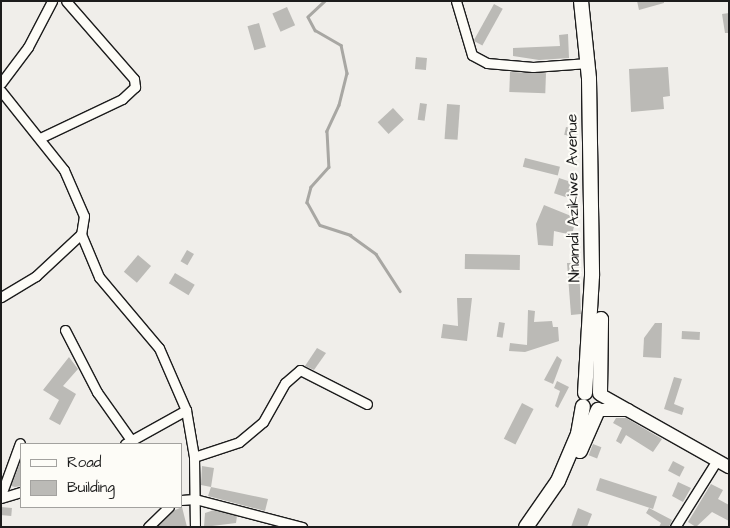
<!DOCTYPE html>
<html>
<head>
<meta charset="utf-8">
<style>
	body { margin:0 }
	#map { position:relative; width:730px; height:528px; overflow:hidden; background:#f0eeea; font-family:"Architects Daughter",sans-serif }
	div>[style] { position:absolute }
	.stream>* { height:2.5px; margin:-1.25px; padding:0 1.25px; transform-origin:1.25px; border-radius:1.25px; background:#a8a7a3 }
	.building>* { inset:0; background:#bbbab6; transform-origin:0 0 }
	.roads { filter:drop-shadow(1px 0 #1c1c1c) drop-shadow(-1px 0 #1c1c1c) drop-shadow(0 1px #1c1c1c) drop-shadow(0 -1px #1c1c1c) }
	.minor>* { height:9px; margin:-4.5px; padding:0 4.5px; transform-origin:4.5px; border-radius:4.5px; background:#fdfcf7 }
	.secondary>* { height:12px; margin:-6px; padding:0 6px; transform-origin:6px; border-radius:6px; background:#fdfcf7 }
	.primary>* { height:14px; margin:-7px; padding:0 7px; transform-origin:7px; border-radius:7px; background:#fdfcf7 }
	span { translate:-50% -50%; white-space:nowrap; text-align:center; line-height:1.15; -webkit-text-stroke:4.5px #fdfcf7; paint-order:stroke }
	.street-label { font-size:16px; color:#1c1c1c }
	.frame { position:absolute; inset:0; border:2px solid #1c1c1c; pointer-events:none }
	.legend { position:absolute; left:20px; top:443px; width:162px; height:65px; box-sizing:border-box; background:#fdfcf7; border:1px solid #a3a29f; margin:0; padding:6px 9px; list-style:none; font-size:15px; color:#1c1c1c }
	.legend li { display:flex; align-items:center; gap:10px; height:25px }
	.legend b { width:25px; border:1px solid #a3a29f }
</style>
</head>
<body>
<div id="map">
	<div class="stream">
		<div style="left:325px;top:1px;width:23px;rotate:137deg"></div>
		<div style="left:308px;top:17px;width:15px;rotate:62deg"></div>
		<div style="left:315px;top:30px;width:30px;rotate:30deg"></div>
		<div style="left:341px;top:45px;width:29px;rotate:78deg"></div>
		<div style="left:347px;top:73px;width:33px;rotate:104deg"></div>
		<div style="left:339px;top:105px;width:29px;rotate:115deg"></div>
		<div style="left:327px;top:131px;width:36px;rotate:87deg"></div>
		<div style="left:329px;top:167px;width:27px;rotate:132deg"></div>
		<div style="left:311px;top:187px;width:16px;rotate:105deg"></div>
		<div style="left:307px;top:202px;width:26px;rotate:61deg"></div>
		<div style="left:320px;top:225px;width:32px;rotate:18deg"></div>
		<div style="left:350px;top:235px;width:32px;rotate:36deg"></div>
		<div style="left:376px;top:254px;width:44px;rotate:57deg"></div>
	</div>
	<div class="building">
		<div style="clip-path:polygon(637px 1px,664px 1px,664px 3px,639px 10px)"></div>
		<div style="left:494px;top:4px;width:10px;height:42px;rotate:29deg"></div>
		<div style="left:287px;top:7px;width:20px;height:16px;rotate:66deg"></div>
		<div style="clip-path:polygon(729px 13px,729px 33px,725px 33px,722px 14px)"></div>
		<div style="left:259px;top:23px;width:25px;height:12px;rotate:74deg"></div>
		<div style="clip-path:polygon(568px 34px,569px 58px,539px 60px,513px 56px,513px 48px,560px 46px,559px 35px)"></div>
		<div style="left:416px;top:57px;width:11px;height:12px;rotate:5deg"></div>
		<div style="clip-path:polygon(668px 67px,670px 96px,663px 97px,664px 109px,631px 112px,629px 69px)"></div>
		<div style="left:510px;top:72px;width:36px;height:20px;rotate:2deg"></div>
		<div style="left:420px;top:103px;width:7px;height:17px;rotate:8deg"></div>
		<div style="left:447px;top:104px;width:13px;height:35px;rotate:4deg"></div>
		<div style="left:393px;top:108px;width:16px;height:21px;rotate:47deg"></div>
		<div style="left:566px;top:127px;width:13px;height:8px;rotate:13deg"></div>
		<div style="left:525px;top:158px;width:36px;height:9px;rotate:14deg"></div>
		<div style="left:559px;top:178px;width:16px;height:16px;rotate:18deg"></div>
		<div style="clip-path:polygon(544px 205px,576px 218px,572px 235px,554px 231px,553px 246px,538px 245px,536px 224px)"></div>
		<div style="left:187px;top:250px;width:8px;height:13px;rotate:30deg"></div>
		<div style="left:465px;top:254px;width:55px;height:15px;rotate:1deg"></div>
		<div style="left:138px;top:255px;width:17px;height:22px;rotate:40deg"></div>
		<div style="clip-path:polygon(567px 263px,579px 263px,581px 314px,571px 315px)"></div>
		<div style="left:175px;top:273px;width:23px;height:12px;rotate:31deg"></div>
		<div style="clip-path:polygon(457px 298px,472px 298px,467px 341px,441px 338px,443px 324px,458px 326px)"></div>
		<div style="clip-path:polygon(528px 310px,535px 311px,534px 322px,552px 321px,553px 327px,558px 327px,559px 341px,525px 352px,509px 351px,510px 343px,527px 345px)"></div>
		<div style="left:499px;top:322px;width:6px;height:15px;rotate:9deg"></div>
		<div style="clip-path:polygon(655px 323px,662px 323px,661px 358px,643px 357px,644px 338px)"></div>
		<div style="left:682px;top:331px;width:18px;height:8px;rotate:3deg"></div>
		<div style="clip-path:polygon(317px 348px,326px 353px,314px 370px,305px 366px)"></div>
		<div style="clip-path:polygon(557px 356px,562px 360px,553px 384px,544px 380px)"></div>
		<div style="clip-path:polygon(69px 357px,78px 369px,63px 386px,76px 394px,60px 425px,49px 419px,59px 400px,43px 390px)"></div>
		<div style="clip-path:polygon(674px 377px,682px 379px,674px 404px,684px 408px,682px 415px,664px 409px)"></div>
		<div style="clip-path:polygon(557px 381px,569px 387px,558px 408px,555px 406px,560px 391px,554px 388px)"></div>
		<div style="left:522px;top:403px;width:13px;height:40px;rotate:27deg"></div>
		<div style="clip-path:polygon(616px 418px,626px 418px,662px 439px,653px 452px,626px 435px,621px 444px,616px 441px,622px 428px,613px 423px)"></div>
		<div style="left:593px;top:444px;width:9px;height:12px;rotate:21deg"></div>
		<div style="clip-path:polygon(21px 460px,21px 486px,15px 487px,11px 486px)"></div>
		<div style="left:673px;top:461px;width:13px;height:11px;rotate:27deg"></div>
		<div style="clip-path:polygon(202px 466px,214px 468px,211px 487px,201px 485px)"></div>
		<div style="left:600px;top:478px;width:60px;height:13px;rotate:18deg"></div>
		<div style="clip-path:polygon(678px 482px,691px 488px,683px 502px,672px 496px)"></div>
		<div style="clip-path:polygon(711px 484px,723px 490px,718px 499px,729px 505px,729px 521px,712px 512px,696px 527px,688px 522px)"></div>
		<div style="clip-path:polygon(211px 487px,268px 499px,265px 511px,208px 496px)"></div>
		<div style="left:1px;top:507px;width:11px;height:8px;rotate:5deg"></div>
		<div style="clip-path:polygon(182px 507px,187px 527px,157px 527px,173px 511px)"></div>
		<div style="clip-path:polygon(578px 508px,592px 514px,587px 527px,571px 527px)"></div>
		<div style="clip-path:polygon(649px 508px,672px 520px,669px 527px,659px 527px,661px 523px,646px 513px)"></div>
		<div style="clip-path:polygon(214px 510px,237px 516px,236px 523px,204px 527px,205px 513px)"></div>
	</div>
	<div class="roads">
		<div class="minor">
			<div style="left:456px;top:1px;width:56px;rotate:73.5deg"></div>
			<div style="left:472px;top:55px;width:17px;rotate:28deg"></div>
			<div style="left:487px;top:63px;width:46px;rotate:5deg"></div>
			<div style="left:533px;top:67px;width:55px;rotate:-4.2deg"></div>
			<div style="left:1px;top:83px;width:45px;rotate:-53.1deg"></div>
			<div style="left:28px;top:47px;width:52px;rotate:-62.4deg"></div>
			<div style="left:1px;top:91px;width:101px;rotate:51.4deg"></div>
			<div style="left:64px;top:170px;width:50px;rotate:66.5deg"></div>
			<div style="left:84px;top:216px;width:18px;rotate:99deg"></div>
			<div style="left:81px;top:234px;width:62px;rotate:137deg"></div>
			<div style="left:36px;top:276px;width:41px;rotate:149deg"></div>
			<div style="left:40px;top:138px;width:91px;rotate:-25.4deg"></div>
			<div style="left:122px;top:99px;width:18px;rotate:-43deg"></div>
			<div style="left:135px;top:87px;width:8px;rotate:-97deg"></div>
			<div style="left:134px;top:79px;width:103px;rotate:-131.1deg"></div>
			<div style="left:81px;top:234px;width:47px;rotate:67.3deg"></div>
			<div style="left:99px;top:277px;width:93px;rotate:49.8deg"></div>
			<div style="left:159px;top:348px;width:68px;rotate:66.5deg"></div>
			<div style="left:186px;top:410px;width:48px;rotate:80.3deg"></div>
			<div style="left:194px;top:457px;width:70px;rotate:89.2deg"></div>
			<div style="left:65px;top:330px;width:70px;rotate:62.7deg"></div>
			<div style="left:97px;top:392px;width:59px;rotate:54.7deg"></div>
			<div style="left:125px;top:444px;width:70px;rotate:-29.1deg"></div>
			<div style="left:194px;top:457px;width:47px;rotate:-18.4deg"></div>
			<div style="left:239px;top:442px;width:31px;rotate:-40deg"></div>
			<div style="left:263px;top:422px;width:45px;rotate:-60.6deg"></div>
			<div style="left:285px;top:383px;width:20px;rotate:-41deg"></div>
			<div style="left:300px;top:370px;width:75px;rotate:26.9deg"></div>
			<div style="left:1px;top:495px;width:55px;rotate:-69.9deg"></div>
			<div style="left:1px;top:498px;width:21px;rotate:-17deg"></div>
			<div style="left:181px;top:500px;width:14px;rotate:-4deg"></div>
			<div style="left:195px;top:499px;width:111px;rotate:14.7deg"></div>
			<div style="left:148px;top:527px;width:29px;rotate:-44deg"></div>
			<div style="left:675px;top:527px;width:79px;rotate:-57.9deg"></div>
		</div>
		<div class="secondary">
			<div style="left:601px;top:395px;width:147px;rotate:29.4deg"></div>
			<div style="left:598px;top:410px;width:30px"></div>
		</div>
		<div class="primary">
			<div style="left:581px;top:1px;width:78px;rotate:84.1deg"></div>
			<div style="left:589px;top:79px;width:197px;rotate:89.1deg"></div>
			<div style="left:592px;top:276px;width:117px;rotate:93.4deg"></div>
			<div style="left:600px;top:393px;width:74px;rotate:-89.2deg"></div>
			<div style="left:580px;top:451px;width:45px;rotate:-66.3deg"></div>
			<div style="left:526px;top:527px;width:56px;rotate:-55.2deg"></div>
			<div style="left:558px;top:481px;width:51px;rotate:-66.9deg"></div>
			<div style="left:578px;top:434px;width:28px;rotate:-80deg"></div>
		</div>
	</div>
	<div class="street-label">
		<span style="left:573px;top:198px;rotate:-91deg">Nnamdi Azikiwe Avenue</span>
	</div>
	<div class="frame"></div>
	<ul class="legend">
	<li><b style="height:6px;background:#fdfcf7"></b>Road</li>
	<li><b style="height:14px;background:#bbbab6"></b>Building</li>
	</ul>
</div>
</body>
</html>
